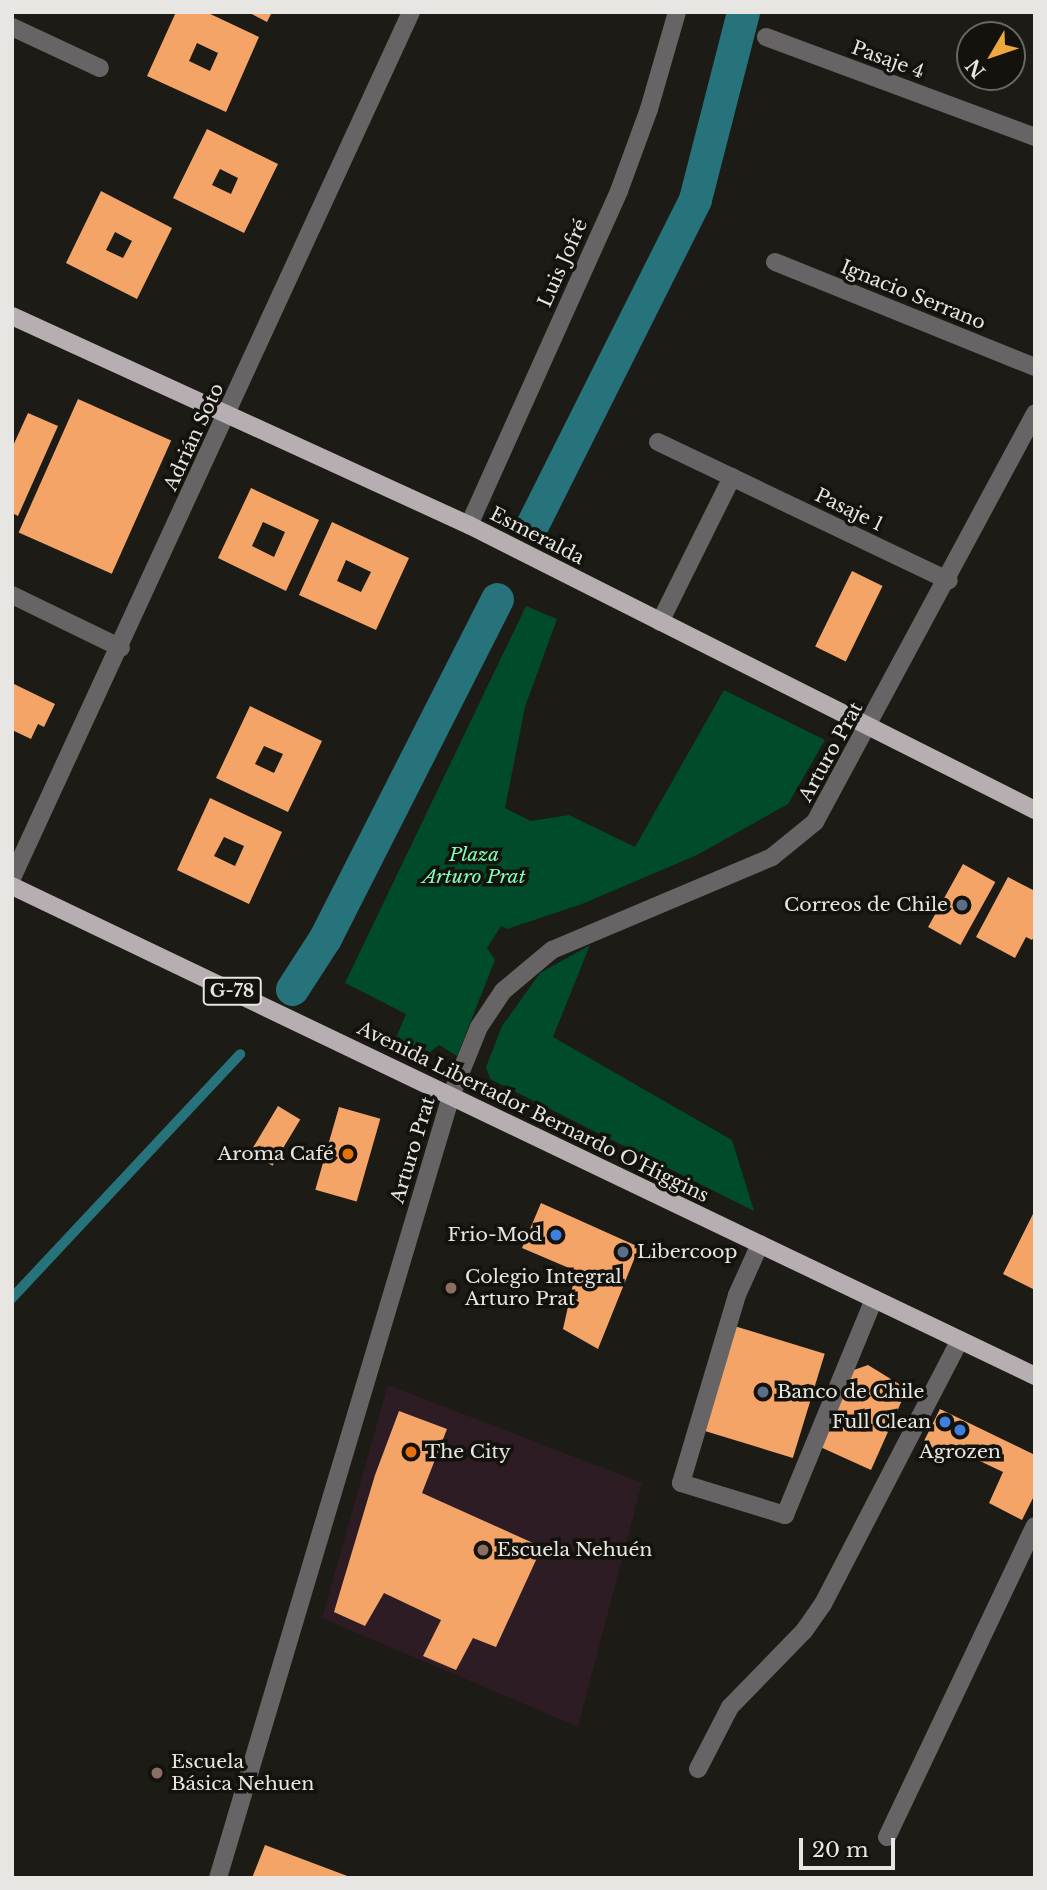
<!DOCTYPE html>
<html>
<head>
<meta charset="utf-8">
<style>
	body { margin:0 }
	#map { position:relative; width:1047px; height:1890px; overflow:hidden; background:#1c1b15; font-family:"Libre Baskerville",serif }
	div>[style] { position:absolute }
	.education>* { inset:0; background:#2d1c24 }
	.green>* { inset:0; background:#004b29 }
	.stream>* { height:10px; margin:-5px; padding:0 5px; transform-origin:5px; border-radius:5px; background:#26737b }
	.canal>* { height:33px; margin:-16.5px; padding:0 16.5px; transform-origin:16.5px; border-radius:16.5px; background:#26737b }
	.building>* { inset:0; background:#f5a467; transform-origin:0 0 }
	.minor>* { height:18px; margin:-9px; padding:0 9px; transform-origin:9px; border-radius:9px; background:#676465 }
	.major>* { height:18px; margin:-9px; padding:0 9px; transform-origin:9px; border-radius:9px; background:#b6aeb1 }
	.dots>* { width:19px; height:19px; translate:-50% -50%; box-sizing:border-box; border:4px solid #13120c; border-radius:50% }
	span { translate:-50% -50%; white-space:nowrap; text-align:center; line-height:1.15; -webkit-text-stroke:7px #13120c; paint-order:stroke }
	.shield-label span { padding:2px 5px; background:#13120c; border:2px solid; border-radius:5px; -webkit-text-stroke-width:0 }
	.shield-label { font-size:18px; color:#e7e6e2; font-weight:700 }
	.street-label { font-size:19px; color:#e7e6e2 }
	.park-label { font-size:19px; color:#80feb5; font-style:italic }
	.poi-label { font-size:19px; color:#e7e6e2 }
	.right { translate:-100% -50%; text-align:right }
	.left { translate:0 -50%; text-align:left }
	.frame { position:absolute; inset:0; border:14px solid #e7e6e2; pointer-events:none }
	.north { position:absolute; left:956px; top:21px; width:70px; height:70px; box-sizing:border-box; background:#13120c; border:2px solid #686762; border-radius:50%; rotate:231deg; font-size:19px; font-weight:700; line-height:28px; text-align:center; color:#e7e6e2 }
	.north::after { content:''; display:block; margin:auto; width:24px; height:32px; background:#eea83c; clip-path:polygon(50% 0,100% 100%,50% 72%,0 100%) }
	.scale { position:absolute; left:799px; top:1838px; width:96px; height:32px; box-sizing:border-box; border:4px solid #e7e6e2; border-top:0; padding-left:9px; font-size:21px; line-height:24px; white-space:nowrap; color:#e7e6e2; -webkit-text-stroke:5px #13120c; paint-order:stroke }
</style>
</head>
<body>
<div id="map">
	<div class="education">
		<div style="clip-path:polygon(388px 1385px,642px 1483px,578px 1727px,322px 1618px)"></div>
	</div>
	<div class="green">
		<div style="clip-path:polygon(526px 606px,557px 619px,525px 707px,505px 808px,531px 821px,569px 815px,635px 847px,724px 690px,825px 740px,788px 804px,697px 855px,582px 904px,507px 929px,501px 926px,487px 948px,495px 960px,457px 1056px,439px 1045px,430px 1052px,396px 1038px,406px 1014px,345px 983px)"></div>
		<div style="clip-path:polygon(590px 945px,553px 1037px,732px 1140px,754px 1211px,490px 1079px,486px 1067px,502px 1026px,540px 973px)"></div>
	</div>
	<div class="stream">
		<div style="left:12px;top:1298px;width:334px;rotate:-46.9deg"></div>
	</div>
	<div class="canal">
		<div style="left:532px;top:525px;width:364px;rotate:-63.4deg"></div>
		<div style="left:695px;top:199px;width:193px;rotate:-75.6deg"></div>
		<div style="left:292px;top:989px;width:61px;rotate:-57.1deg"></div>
		<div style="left:325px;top:938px;width:380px;rotate:-63.1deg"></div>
	</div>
	<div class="building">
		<div style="clip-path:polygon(evenodd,176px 12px,206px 12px,259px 37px,226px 112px,147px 76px,176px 12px,197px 43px,218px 53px,210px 71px,189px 61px,197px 43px)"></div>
		<div style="clip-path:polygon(248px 12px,272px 12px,267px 22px)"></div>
		<div style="clip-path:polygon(evenodd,207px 129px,278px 164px,244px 233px,173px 198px,207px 129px,220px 169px,238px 178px,231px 194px,212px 185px,220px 169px)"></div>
		<div style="clip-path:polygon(evenodd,101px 191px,172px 228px,137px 299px,66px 263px,101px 191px,115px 232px,132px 241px,123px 258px,106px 250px,115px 232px)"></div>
		<div style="left:78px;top:399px;width:102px;height:146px;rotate:24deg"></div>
		<div style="clip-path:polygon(28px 413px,58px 426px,18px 516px,12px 513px,12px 448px)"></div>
		<div style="clip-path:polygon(evenodd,251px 488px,319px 520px,286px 591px,218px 558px,251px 488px,263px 522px,285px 532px,274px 557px,252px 546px,263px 522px)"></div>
		<div style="clip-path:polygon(evenodd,332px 522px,409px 558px,376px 630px,299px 595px,332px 522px,346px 560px,371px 572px,361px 592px,337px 581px,346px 560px)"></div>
		<div style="left:852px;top:571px;width:34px;height:84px;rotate:26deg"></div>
		<div style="clip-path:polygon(12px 683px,55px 704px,44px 727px,38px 724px,31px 739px,12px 730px)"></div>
		<div style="clip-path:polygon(evenodd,250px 706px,322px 741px,288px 812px,216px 778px,250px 706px,264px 746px,283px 754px,274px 773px,255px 764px,264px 746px)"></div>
		<div style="clip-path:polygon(evenodd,210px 798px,282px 832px,249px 904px,177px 870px,210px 798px,224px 837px,244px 846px,235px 866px,214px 856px,224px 837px)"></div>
		<div style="left:963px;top:864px;width:37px;height:72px;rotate:29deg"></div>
		<div style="clip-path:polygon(1008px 877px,1035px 891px,1035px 935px,1032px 940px,1026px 937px,1015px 958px,976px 937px)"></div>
		<div style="left:278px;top:1106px;width:26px;height:54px;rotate:31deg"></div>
		<div style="left:339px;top:1107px;width:43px;height:86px;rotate:16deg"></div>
		<div style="clip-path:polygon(541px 1203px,639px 1247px,598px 1349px,563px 1329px,576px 1271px,522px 1248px)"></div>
		<div style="clip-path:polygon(1035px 1210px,1035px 1290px,1003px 1274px)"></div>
		<div style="left:731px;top:1325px;width:98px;height:109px;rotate:17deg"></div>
		<div style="clip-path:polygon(868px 1365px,899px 1384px,903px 1398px,871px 1470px,818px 1446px,851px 1371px)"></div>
		<div style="clip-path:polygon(940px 1409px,1035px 1455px,1035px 1494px,1022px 1520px,989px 1503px,1003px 1472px,961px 1452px,958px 1460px,923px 1443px)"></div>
		<div style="clip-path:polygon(399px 1411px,447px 1429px,422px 1493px,542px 1547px,496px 1647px,473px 1638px,456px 1670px,423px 1656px,441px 1620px,384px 1593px,365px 1626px,334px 1612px,375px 1475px)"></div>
		<div style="clip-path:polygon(265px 1845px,350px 1877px,350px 1878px,252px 1878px)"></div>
	</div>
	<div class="minor">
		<div style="left:12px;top:27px;width:97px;rotate:25deg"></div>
		<div style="left:766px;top:37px;width:287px;rotate:20.4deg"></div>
		<div style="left:775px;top:262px;width:280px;rotate:22deg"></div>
		<div style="left:658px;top:442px;width:322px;rotate:25.5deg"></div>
		<div style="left:469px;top:525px;width:366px;rotate:-65.8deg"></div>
		<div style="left:619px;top:191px;width:87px;rotate:-69.9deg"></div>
		<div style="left:649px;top:109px;width:101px;rotate:-73.9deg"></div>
		<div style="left:12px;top:595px;width:121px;rotate:25.9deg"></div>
		<div style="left:660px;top:622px;width:162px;rotate:-63.6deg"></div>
		<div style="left:12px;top:878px;width:953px;rotate:-65.26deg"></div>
		<div style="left:760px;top:1244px;width:56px;rotate:114.3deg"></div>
		<div style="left:737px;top:1295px;width:196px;rotate:106.6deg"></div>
		<div style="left:681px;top:1483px;width:109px;rotate:17.1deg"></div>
		<div style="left:785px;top:1515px;width:234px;rotate:-67.6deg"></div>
		<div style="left:698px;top:1769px;width:70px;rotate:-62.7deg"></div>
		<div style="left:730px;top:1707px;width:106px;rotate:-45.8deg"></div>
		<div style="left:804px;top:1631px;width:33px;rotate:-55deg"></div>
		<div style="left:823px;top:1604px;width:297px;rotate:-62.6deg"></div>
		<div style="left:887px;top:1837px;width:344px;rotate:-64.6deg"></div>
		<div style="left:218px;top:1878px;width:816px;rotate:-73.41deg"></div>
		<div style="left:451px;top:1096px;width:74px;rotate:-67.9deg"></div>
		<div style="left:479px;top:1027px;width:43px;rotate:-56.3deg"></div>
		<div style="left:503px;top:991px;width:64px;rotate:-39.9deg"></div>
		<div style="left:552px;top:950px;width:239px;rotate:-22.9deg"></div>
		<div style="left:772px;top:857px;width:55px;rotate:-39.1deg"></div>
		<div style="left:815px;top:822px;width:464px;rotate:-61.7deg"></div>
	</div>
	<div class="major">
		<div style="left:12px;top:316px;width:503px;rotate:24.58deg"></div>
		<div style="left:469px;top:525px;width:634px;rotate:26.73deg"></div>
		<div style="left:12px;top:886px;width:1134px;rotate:25.59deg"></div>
	</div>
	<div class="dots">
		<div style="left:962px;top:905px;background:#5c6f8a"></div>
		<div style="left:348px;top:1154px;background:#e8710a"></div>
		<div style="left:556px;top:1235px;background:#3f7fe0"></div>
		<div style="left:623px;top:1252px;background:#5c6f8a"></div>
		<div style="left:451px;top:1288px;background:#8d6e63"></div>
		<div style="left:763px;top:1392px;background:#5c6f8a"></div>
		<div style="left:945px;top:1422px;background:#3f7fe0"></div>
		<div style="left:960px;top:1430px;background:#3f7fe0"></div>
		<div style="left:411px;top:1452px;background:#e8710a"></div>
		<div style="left:483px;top:1550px;background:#8d6e63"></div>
		<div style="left:157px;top:1773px;background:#8d6e63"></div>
	</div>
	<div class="shield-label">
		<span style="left:232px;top:991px">G-78</span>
	</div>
	<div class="street-label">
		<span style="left:888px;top:60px;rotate:20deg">Pasaje 4</span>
		<span style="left:563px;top:263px;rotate:-66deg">Luis Jofré</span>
		<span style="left:913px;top:295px;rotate:22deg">Ignacio Serrano</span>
		<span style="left:194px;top:437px;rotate:-65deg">Adrián Soto</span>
		<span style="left:849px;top:510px;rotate:26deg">Pasaje 1</span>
		<span style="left:537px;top:536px;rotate:27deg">Esmeralda</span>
		<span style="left:831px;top:752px;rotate:-61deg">Arturo Prat</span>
		<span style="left:533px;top:1112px;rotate:26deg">Avenida Libertador Bernardo O'Higgins</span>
		<span style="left:413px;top:1150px;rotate:-73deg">Arturo Prat</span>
	</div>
	<div class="park-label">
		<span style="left:474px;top:866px">Plaza<br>Arturo Prat</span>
	</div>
	<div class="poi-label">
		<span class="right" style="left:948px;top:905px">Correos de Chile</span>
		<span class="right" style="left:334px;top:1154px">Aroma Café</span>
		<span class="right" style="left:542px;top:1235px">Frio-Mod</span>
		<span class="left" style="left:637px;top:1252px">Libercoop</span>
		<span class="left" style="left:465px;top:1288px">Colegio Integral<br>Arturo Prat</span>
		<span class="left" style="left:777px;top:1392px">Banco de Chile</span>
		<span class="right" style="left:931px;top:1422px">Full Clean</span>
		<span class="left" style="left:425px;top:1452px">The City</span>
		<span style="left:960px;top:1452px">Agrozen</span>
		<span class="left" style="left:497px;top:1550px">Escuela Nehuén</span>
		<span class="left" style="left:171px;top:1773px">Escuela<br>Básica Nehuen</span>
	</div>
	<div class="frame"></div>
	<div class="north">N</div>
	<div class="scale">20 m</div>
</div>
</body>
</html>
